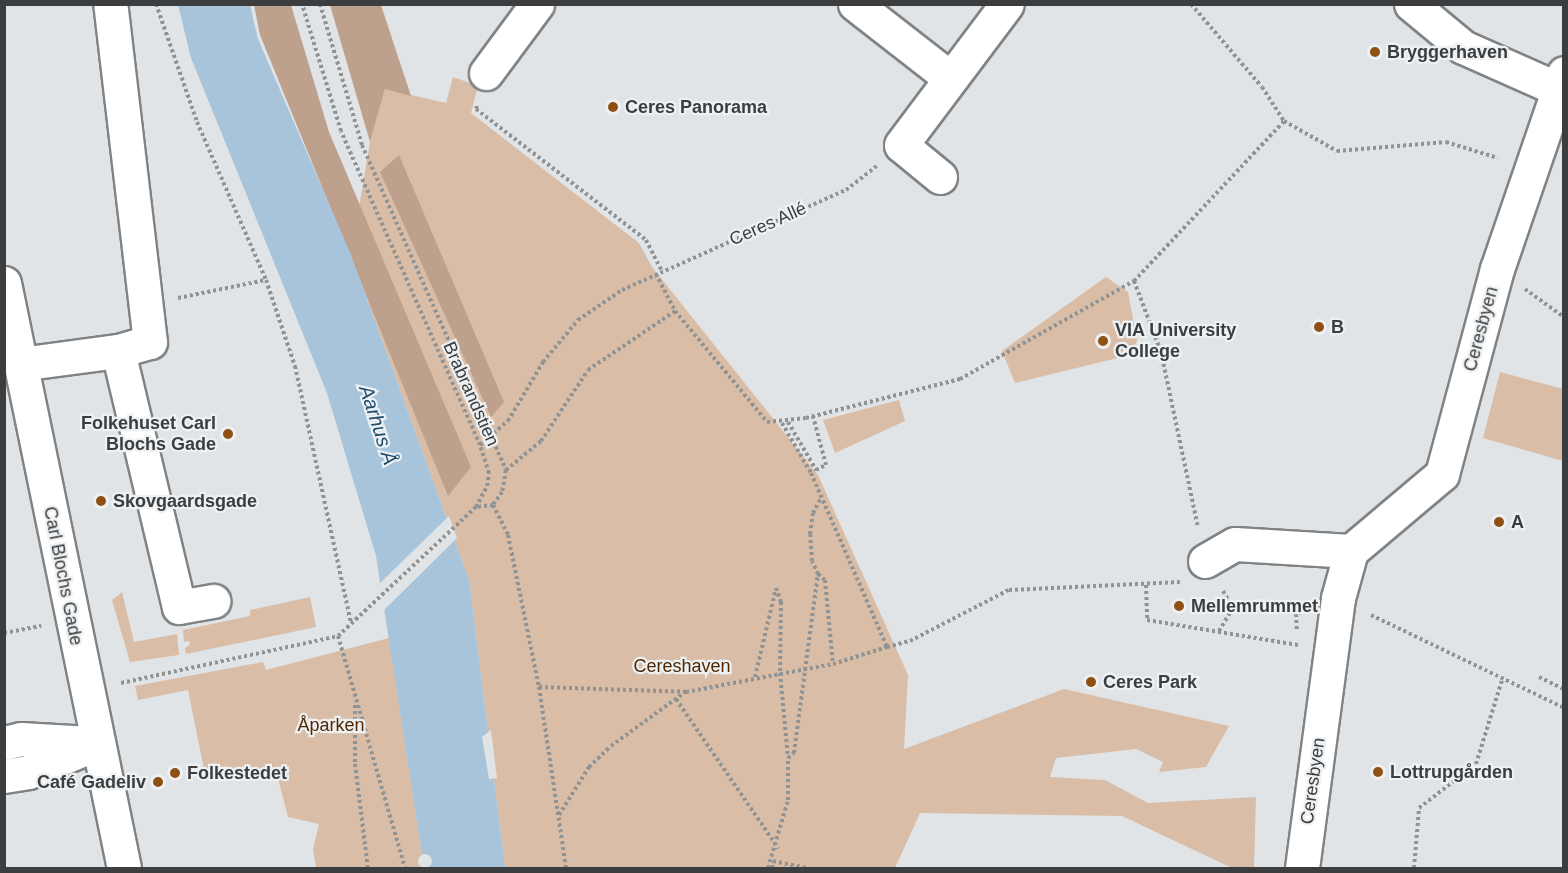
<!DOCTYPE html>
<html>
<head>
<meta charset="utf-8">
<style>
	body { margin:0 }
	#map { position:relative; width:1568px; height:873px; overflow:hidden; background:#e0e4e6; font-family:Helvetica,sans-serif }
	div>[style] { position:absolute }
	.green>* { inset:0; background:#d9bda7 }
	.forest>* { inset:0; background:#bea18c }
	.water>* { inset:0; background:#a7c4db }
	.pier>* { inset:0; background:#e0e4e6 }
	.round { border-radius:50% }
	.path>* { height:4px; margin-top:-2px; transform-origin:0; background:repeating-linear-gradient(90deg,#909394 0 3px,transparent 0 6px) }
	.roads { filter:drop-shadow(2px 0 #808385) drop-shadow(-2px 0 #808385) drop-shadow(0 2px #808385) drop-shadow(0 -2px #808385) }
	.minor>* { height:33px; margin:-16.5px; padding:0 16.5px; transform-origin:16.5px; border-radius:16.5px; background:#fff }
	.dots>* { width:16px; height:16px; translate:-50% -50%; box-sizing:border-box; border:3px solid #eef1f3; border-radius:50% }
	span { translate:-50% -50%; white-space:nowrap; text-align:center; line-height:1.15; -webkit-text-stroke:4.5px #eef1f3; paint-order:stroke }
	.poi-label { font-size:18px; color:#3c3d3e; font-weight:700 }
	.left { translate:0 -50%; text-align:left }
	.right { translate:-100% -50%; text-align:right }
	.street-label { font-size:18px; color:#3c3d3e }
	.park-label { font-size:18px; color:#4f2801 }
	.water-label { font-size:20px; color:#204e6f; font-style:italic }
	.frame { position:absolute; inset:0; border:6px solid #3c3d3e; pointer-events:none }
</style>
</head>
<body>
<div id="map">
	<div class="green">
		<div style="clip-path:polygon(453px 77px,478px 86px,471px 113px,639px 243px,652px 267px,818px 475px,908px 675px,904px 749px,1064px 689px,1229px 726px,1206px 767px,1159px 772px,1163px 762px,1136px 749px,1056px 758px,1050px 777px,1105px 780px,1148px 803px,1256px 797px,1254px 868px,1232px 868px,1122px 816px,920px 813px,895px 868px,505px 868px,469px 580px,351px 255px,370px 142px,385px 89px,446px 103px)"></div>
		<div style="clip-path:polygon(1106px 277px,1128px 292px,1137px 341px,1130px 355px,1015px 383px,1002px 351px)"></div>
		<div style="clip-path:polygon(1500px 372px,1563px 389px,1563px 461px,1483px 438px)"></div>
		<div style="clip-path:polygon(899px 400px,905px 421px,835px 453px,823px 420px)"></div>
		<div style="clip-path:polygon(122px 592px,134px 642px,177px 634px,179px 655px,130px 662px,112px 600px)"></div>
		<div style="clip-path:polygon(310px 597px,316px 627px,186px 654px,185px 648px,190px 645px,189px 641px,184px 642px,183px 630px,250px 616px,250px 610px)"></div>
		<div style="clip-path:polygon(389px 638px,424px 868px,316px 868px,313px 849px,319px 824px,288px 817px,275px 767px,206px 779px,188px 690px,138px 700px,135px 686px,263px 662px,266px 670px)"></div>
	</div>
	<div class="forest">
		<div style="clip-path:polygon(254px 5px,291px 5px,329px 132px,471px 467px,448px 496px,260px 35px)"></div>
		<div style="clip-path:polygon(330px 5px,381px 5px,411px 96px,385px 89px,370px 142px)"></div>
		<div style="clip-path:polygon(399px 155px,504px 402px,491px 417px,380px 172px)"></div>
	</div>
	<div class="water">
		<div style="clip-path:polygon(178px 5px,250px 5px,258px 39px,351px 255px,469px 580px,505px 868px,424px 868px,376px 556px,327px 393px,191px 58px)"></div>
	</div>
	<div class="pier">
		<div style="clip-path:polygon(449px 516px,457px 538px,382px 612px,378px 585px)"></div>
		<div style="clip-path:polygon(491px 730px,497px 778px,489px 779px,482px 737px)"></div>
		<div class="round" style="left:418px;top:854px;width:14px;height:14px"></div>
	</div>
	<div class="path">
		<div style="left:156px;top:4px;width:125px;rotate:70.8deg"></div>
		<div style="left:197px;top:122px;width:172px;rotate:66.4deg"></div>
		<div style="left:266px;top:280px;width:91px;rotate:71.4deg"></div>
		<div style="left:295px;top:366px;width:263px;rotate:77.7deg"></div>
		<div style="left:320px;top:4px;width:147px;rotate:73.4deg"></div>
		<div style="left:362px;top:145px;width:355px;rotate:66.1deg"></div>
		<div style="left:506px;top:470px;width:22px;rotate:100deg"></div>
		<div style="left:502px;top:492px;width:16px;rotate:125deg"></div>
		<div style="left:493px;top:505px;width:17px;rotate:173deg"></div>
		<div style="left:1191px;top:4px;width:109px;rotate:49.5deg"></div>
		<div style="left:1262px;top:87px;width:40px;rotate:57.1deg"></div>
		<div style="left:1284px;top:121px;width:61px;rotate:29.5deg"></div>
		<div style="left:1337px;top:151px;width:109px;rotate:-4.7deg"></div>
		<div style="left:1446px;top:142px;width:54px;rotate:17.1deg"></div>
		<div style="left:477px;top:106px;width:3px;rotate:108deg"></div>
		<div style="left:476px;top:109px;width:215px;rotate:37.6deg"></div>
		<div style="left:646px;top:240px;width:35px;rotate:63deg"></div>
		<div style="left:656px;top:274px;width:42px;rotate:62.8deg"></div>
		<div style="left:675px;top:311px;width:144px;rotate:50.3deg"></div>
		<div style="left:767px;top:422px;width:39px;rotate:-6deg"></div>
		<div style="left:806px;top:418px;width:159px;rotate:-14.2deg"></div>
		<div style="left:960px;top:379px;width:200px;rotate:-29.4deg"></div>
		<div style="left:1134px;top:281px;width:219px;rotate:-46.8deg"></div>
		<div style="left:1134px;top:281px;width:76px;rotate:69.2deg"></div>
		<div style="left:1161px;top:352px;width:179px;rotate:78.1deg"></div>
		<div style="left:1525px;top:289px;width:48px;rotate:35.7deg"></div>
		<div style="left:178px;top:298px;width:90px;rotate:-11.6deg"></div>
		<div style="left:788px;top:422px;width:56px;rotate:59.7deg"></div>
		<div style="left:816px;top:470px;width:11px;rotate:-27deg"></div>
		<div style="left:826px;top:465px;width:51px;rotate:-104.9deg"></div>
		<div style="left:782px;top:423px;width:58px;rotate:59.9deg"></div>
		<div style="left:811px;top:473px;width:190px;rotate:66.4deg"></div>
		<div style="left:887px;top:647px;width:24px;rotate:-15deg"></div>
		<div style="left:910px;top:641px;width:111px;rotate:-27.3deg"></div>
		<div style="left:1009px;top:590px;width:171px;rotate:-2.7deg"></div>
		<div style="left:480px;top:445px;width:37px;rotate:-41deg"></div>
		<div style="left:508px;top:421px;width:69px;rotate:-59.3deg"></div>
		<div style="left:543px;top:362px;width:55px;rotate:-50.2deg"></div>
		<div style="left:578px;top:320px;width:53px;rotate:-34.3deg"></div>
		<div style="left:622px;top:290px;width:245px;rotate:-24.1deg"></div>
		<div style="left:846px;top:190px;width:39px;rotate:-38deg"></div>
		<div style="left:506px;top:470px;width:45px;rotate:-39.6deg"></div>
		<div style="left:541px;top:441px;width:85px;rotate:-56.5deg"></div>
		<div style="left:588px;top:370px;width:105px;rotate:-34.1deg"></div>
		<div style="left:493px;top:505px;width:34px;rotate:63deg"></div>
		<div style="left:508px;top:535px;width:155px;rotate:78.5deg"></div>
		<div style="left:539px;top:687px;width:183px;rotate:81.5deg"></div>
		<div style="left:818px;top:574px;width:14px;rotate:-115deg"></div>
		<div style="left:812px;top:561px;width:27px;rotate:-94deg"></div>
		<div style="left:810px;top:534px;width:21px;rotate:-82deg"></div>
		<div style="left:813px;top:513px;width:17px;rotate:-62deg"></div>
		<div style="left:1146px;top:585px;width:35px;rotate:88deg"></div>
		<div style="left:1147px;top:620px;width:153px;rotate:9.4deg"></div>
		<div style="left:1223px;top:591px;width:20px;rotate:60deg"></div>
		<div style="left:1233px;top:608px;width:68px;rotate:4.2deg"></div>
		<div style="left:1296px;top:614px;width:17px;rotate:87deg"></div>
		<div style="left:1371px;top:615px;width:214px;rotate:25.7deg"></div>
		<div style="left:1219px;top:631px;width:27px;rotate:-59deg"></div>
		<div style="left:4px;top:633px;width:38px;rotate:-11deg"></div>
		<div style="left:338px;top:636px;width:241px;rotate:73.9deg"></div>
		<div style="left:755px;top:677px;width:91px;rotate:-76.7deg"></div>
		<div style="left:776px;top:588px;width:15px;rotate:70deg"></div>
		<div style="left:781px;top:602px;width:71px;rotate:90.8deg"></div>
		<div style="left:780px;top:673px;width:85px;rotate:84.6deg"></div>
		<div style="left:788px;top:758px;width:8px;rotate:-40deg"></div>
		<div style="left:794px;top:753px;width:181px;rotate:-82.4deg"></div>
		<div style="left:818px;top:574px;width:9px;rotate:41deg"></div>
		<div style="left:825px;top:580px;width:84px;rotate:84.6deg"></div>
		<div style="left:1539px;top:677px;width:28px;rotate:26deg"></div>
		<div style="left:121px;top:683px;width:222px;rotate:-12.2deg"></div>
		<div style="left:338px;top:636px;width:189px;rotate:-43.1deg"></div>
		<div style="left:476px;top:507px;width:24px;rotate:-62deg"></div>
		<div style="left:487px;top:486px;width:13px;rotate:-81deg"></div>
		<div style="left:489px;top:473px;width:29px;rotate:-108deg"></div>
		<div style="left:480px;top:445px;width:343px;rotate:-113.9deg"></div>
		<div style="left:341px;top:131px;width:133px;rotate:-107.1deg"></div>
		<div style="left:539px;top:687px;width:147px;rotate:1.9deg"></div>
		<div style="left:686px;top:692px;width:150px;rotate:-10.8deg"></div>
		<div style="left:833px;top:664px;width:57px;rotate:-17.5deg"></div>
		<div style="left:676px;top:699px;width:181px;rotate:55.6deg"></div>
		<div style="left:355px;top:705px;width:59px;rotate:90deg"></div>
		<div style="left:355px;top:764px;width:105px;rotate:82.9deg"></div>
		<div style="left:559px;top:815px;width:57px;rotate:-58deg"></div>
		<div style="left:589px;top:767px;width:30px;rotate:-44deg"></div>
		<div style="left:611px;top:746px;width:92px;rotate:-36.1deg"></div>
		<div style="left:768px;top:868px;width:71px;rotate:-73.6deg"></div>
		<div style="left:788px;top:800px;width:42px;rotate:-90deg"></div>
		<div style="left:772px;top:868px;width:7px;rotate:-82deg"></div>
		<div style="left:773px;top:861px;width:34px;rotate:12deg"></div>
		<div style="left:1414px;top:868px;width:60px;rotate:-85.2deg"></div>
		<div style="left:1419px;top:808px;width:72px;rotate:-37.7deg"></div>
		<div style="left:1476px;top:764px;width:88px;rotate:-72.8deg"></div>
	</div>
	<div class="roads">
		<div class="minor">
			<div style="left:855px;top:4px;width:120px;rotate:37.9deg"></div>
			<div style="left:1411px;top:4px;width:67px;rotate:39.6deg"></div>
			<div style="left:1463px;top:47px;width:104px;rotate:23.9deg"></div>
			<div style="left:486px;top:73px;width:86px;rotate:-53.5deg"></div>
			<div style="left:940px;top:177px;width:50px;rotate:-140.6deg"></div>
			<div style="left:901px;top:145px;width:176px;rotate:-53.1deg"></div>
			<div style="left:4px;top:283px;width:597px;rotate:78.41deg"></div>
			<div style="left:118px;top:351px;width:263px;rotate:76.6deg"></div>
			<div style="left:179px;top:607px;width:35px;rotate:-10deg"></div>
			<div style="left:20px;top:364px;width:99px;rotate:-7.6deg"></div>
			<div style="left:118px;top:351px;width:33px;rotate:-16deg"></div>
			<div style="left:150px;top:342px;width:340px;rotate:-96.7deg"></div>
			<div style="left:1205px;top:561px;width:34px;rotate:-30deg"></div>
			<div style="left:1235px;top:544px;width:116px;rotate:3.5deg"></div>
			<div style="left:4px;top:743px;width:17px;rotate:-13deg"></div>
			<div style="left:21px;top:739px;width:69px;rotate:3.3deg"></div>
			<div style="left:4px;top:776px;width:24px;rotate:-9deg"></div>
			<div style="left:28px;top:772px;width:76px;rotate:-22.5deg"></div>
			<div style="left:1302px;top:868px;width:272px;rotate:-82.4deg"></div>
			<div style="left:1338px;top:598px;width:49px;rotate:-74.5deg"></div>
			<div style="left:1351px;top:551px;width:119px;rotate:-40.2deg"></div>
			<div style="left:1442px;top:474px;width:212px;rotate:-75deg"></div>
			<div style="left:1497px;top:269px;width:207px;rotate:-71.1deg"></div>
		</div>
	</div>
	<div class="dots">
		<div style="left:1375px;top:52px;background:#8e5013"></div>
		<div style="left:613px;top:107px;background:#8e5013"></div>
		<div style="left:1319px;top:327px;background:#8e5013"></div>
		<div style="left:1103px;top:341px;background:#8e5013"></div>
		<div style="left:228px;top:434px;background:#8e5013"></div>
		<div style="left:101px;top:501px;background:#8e5013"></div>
		<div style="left:1499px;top:522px;background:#8e5013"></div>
		<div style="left:1179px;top:606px;background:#8e5013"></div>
		<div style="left:1091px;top:682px;background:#8e5013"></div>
		<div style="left:1378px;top:772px;background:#8e5013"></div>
		<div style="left:175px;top:773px;background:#8e5013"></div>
		<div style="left:158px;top:782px;background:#8e5013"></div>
	</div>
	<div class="poi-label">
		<span class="left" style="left:1387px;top:52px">Bryggerhaven</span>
		<span class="left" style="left:625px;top:107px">Ceres Panorama</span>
		<span class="left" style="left:1331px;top:327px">B</span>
		<span class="left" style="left:1115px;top:341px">VIA University<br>College</span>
		<span class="right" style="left:216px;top:434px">Folkehuset Carl<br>Blochs Gade</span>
		<span class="left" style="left:113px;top:501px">Skovgaardsgade</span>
		<span class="left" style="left:1511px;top:522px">A</span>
		<span class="left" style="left:1191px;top:606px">Mellemrummet</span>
		<span class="left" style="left:1103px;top:682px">Ceres Park</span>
		<span class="left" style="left:1390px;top:772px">Lottrupgården</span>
		<span class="left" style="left:187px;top:773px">Folkestedet</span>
		<span class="right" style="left:146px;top:782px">Café Gadeliv</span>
	</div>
	<div class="street-label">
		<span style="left:768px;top:224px;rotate:-24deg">Ceres Allé</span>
		<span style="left:1481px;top:329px;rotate:-75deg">Ceresbyen</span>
		<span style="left:471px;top:394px;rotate:66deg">Brabrandstien</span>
		<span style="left:63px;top:576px;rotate:79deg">Carl Blochs Gade</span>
		<span style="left:1313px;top:781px;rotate:-82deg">Ceresbyen</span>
	</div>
	<div class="park-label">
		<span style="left:682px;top:666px">Cereshaven</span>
		<span style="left:331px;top:725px">Åparken</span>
	</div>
	<div class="water-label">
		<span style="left:378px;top:425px;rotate:72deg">Aarhus Å</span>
	</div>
	<div class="frame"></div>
</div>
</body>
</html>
